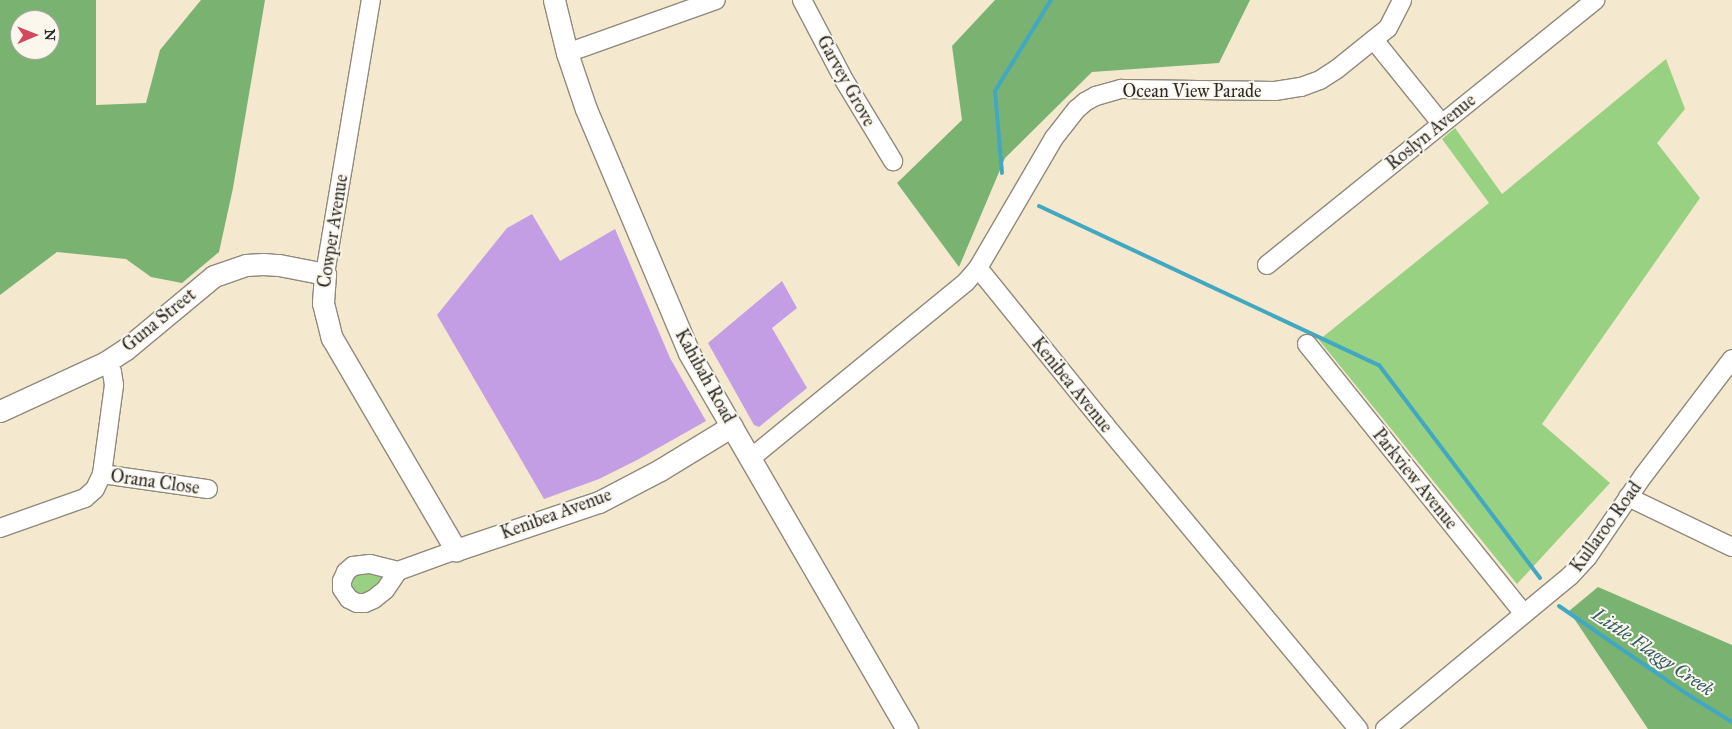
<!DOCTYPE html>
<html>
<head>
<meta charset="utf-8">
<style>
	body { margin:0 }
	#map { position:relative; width:1732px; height:729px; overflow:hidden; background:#f4e8cf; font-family:"IM FELL Great Primer",serif }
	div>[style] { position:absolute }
	.green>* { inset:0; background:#99d183 }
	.forest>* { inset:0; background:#7ab371 }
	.stream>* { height:4px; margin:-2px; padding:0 2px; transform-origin:2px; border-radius:2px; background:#42a8c2 }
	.building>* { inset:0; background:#c49ee4 }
	.roads { filter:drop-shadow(1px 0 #908a7d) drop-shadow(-1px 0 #908a7d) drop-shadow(0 1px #908a7d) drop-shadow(0 -1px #908a7d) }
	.minor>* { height:18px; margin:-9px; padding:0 9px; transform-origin:9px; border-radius:9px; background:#fff }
	.major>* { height:21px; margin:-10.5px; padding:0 10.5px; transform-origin:10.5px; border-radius:10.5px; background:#fff }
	span { translate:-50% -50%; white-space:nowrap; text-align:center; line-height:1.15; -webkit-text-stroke:4px #fbf7ec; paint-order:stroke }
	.street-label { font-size:18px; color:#2b2b2b }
	.water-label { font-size:19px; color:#345d67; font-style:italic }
	.north { position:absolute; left:10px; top:10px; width:50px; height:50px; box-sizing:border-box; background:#fbf7ec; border:1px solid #a8a59f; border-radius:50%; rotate:89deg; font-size:14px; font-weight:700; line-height:20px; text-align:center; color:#2b2b2b }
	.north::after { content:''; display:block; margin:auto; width:18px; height:22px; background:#d1495b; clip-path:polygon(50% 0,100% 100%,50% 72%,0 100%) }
</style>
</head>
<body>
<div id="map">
	<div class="green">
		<div style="clip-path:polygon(1666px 59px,1685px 109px,1657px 143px,1700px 198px,1542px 424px,1610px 483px,1517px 584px,1319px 340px,1489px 203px,1442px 139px,1455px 128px,1502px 194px)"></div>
		<div style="clip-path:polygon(359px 571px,389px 572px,382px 585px,362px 597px,349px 590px,350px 579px)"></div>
	</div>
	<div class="forest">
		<div style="clip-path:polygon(evenodd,0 0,96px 0,96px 105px,146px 103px,160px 50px,201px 0,265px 0,233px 188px,219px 252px,182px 283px,151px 277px,126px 259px,57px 252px,0 295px,0 0,20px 20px,50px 20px,50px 50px,20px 50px,20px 20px)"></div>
		<div style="clip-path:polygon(995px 0,1250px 0,1219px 63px,1092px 72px,1005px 158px,959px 267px,897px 183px,962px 120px,952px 46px)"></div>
		<div style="clip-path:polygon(1598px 587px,1732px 645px,1732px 729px,1648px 729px,1569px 611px)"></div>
	</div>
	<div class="stream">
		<div style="left:1002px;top:173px;width:82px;rotate:-94.9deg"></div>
		<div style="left:995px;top:91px;width:107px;rotate:-58.4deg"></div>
		<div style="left:1039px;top:206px;width:375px;rotate:25.1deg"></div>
		<div style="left:1379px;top:365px;width:267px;rotate:52.9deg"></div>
		<div style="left:1559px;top:606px;width:155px;rotate:34.5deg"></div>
		<div style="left:1687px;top:694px;width:53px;rotate:31.9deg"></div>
	</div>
	<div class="building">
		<div style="clip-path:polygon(532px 214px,560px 261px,615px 229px,670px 358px,706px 421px,637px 460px,599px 479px,544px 499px,437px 315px,507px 228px)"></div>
		<div style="clip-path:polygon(782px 281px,797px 308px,772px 328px,807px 388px,759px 427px,754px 425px,708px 343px)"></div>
	</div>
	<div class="roads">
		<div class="minor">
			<div style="left:802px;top:0;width:90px;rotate:62.3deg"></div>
			<div style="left:844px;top:80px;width:95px;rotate:58.8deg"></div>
			<div style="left:1374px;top:40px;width:107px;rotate:51.1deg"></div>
			<div style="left:567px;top:53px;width:158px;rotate:-19.6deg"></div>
			<div style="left:1267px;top:265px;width:422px;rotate:-38.9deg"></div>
			<div style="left:978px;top:268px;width:202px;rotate:51deg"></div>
			<div style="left:1105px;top:425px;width:396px;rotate:50.2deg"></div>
			<div style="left:325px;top:274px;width:278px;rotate:-80.5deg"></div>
			<div style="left:1307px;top:344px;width:346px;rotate:51.2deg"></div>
			<div style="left:751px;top:458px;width:278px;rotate:-39.3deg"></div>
			<div style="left:966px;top:282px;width:18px;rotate:-49deg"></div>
			<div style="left:978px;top:268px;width:151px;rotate:-59.7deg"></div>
			<div style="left:1054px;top:138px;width:37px;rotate:-52deg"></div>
			<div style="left:1077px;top:109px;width:11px;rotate:-41deg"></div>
			<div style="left:1085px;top:102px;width:13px;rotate:-29deg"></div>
			<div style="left:1096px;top:96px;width:26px;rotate:-16deg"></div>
			<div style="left:1121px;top:89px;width:154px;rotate:0.7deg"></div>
			<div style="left:1275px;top:91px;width:26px;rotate:-9deg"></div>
			<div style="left:1301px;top:87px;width:20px;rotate:-20deg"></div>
			<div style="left:1320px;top:80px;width:20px;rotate:-33deg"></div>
			<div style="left:1337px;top:69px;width:65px;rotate:-38.8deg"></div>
			<div style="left:1388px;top:28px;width:31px;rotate:-63deg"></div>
			<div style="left:102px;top:474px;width:107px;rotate:8.1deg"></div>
			<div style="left:1628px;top:497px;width:115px;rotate:25.7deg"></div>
			<div style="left:0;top:528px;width:90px;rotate:-19.4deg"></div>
			<div style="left:85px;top:498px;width:13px;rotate:-42deg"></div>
			<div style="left:95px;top:489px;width:17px;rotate:-65deg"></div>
			<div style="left:102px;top:474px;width:90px;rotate:-82.3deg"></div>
			<div style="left:114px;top:385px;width:13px;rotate:-99deg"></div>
			<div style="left:112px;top:372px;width:12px;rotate:-121deg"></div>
			<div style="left:398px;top:571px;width:23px;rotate:124deg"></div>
			<div style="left:385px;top:590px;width:14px;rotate:141deg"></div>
			<div style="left:374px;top:599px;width:10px;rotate:156deg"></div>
			<div style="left:365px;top:603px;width:8px;rotate:180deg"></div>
			<div style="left:357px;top:603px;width:9px;rotate:-153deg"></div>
			<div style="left:349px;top:599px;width:12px;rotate:-125deg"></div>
			<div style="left:342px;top:589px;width:8px;rotate:-90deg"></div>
			<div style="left:342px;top:581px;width:10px;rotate:-66deg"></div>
			<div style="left:346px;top:572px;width:9px;rotate:-41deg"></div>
			<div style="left:353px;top:566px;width:17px;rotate:-7deg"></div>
			<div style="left:370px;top:564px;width:29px;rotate:14deg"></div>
			<div style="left:398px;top:571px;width:62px;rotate:-19.9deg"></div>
			<div style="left:1385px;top:729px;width:240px;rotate:-39.6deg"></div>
			<div style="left:1570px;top:576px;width:25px;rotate:-47deg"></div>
			<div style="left:1587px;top:558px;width:99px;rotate:-55.7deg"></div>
			<div style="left:1643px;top:476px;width:147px;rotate:-52.7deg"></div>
		</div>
		<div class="major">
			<div style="left:554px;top:0;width:55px;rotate:76.2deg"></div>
			<div style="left:567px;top:53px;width:59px;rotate:71.3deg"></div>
			<div style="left:586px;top:109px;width:265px;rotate:67.1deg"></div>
			<div style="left:689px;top:353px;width:435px;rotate:59.9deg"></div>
			<div style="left:0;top:411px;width:117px;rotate:-24.8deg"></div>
			<div style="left:106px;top:362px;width:24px;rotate:-33deg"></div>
			<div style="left:126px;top:349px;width:114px;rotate:-39.7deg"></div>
			<div style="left:214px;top:276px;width:34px;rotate:-19deg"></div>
			<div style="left:246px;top:265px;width:17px;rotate:-3deg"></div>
			<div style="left:263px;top:264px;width:16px;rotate:4deg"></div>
			<div style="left:279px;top:265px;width:47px;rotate:11.1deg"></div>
			<div style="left:325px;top:274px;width:29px;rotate:94deg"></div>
			<div style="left:323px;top:303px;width:36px;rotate:76deg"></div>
			<div style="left:332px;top:338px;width:246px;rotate:59.7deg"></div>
			<div style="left:456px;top:550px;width:151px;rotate:-18.6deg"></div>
			<div style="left:599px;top:502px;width:69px;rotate:-27.7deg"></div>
			<div style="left:660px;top:470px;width:84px;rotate:-31.4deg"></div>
		</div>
	</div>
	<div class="street-label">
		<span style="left:846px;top:81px;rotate:61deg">Garvey Grove</span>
		<span style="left:1192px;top:91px">Ocean View Parade</span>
		<span style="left:1431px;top:132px;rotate:-39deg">Roslyn Avenue</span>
		<span style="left:333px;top:231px;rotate:-81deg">Cowper Avenue</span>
		<span style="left:159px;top:320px;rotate:-39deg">Guna Street</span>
		<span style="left:705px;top:376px;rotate:61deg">Kahibah Road</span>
		<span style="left:1072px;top:385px;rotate:51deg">Kenibea Avenue</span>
		<span style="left:1415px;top:479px;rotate:51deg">Parkview Avenue</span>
		<span style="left:155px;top:482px;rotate:8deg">Orana Close</span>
		<span style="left:556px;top:514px;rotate:-20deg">Kenibea Avenue</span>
		<span style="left:1606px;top:527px;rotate:-54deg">Kullaroo Road</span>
	</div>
	<div class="water-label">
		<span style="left:1653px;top:652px;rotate:34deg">Little Flaggy Creek</span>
	</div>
	<div class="north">N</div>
</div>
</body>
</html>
